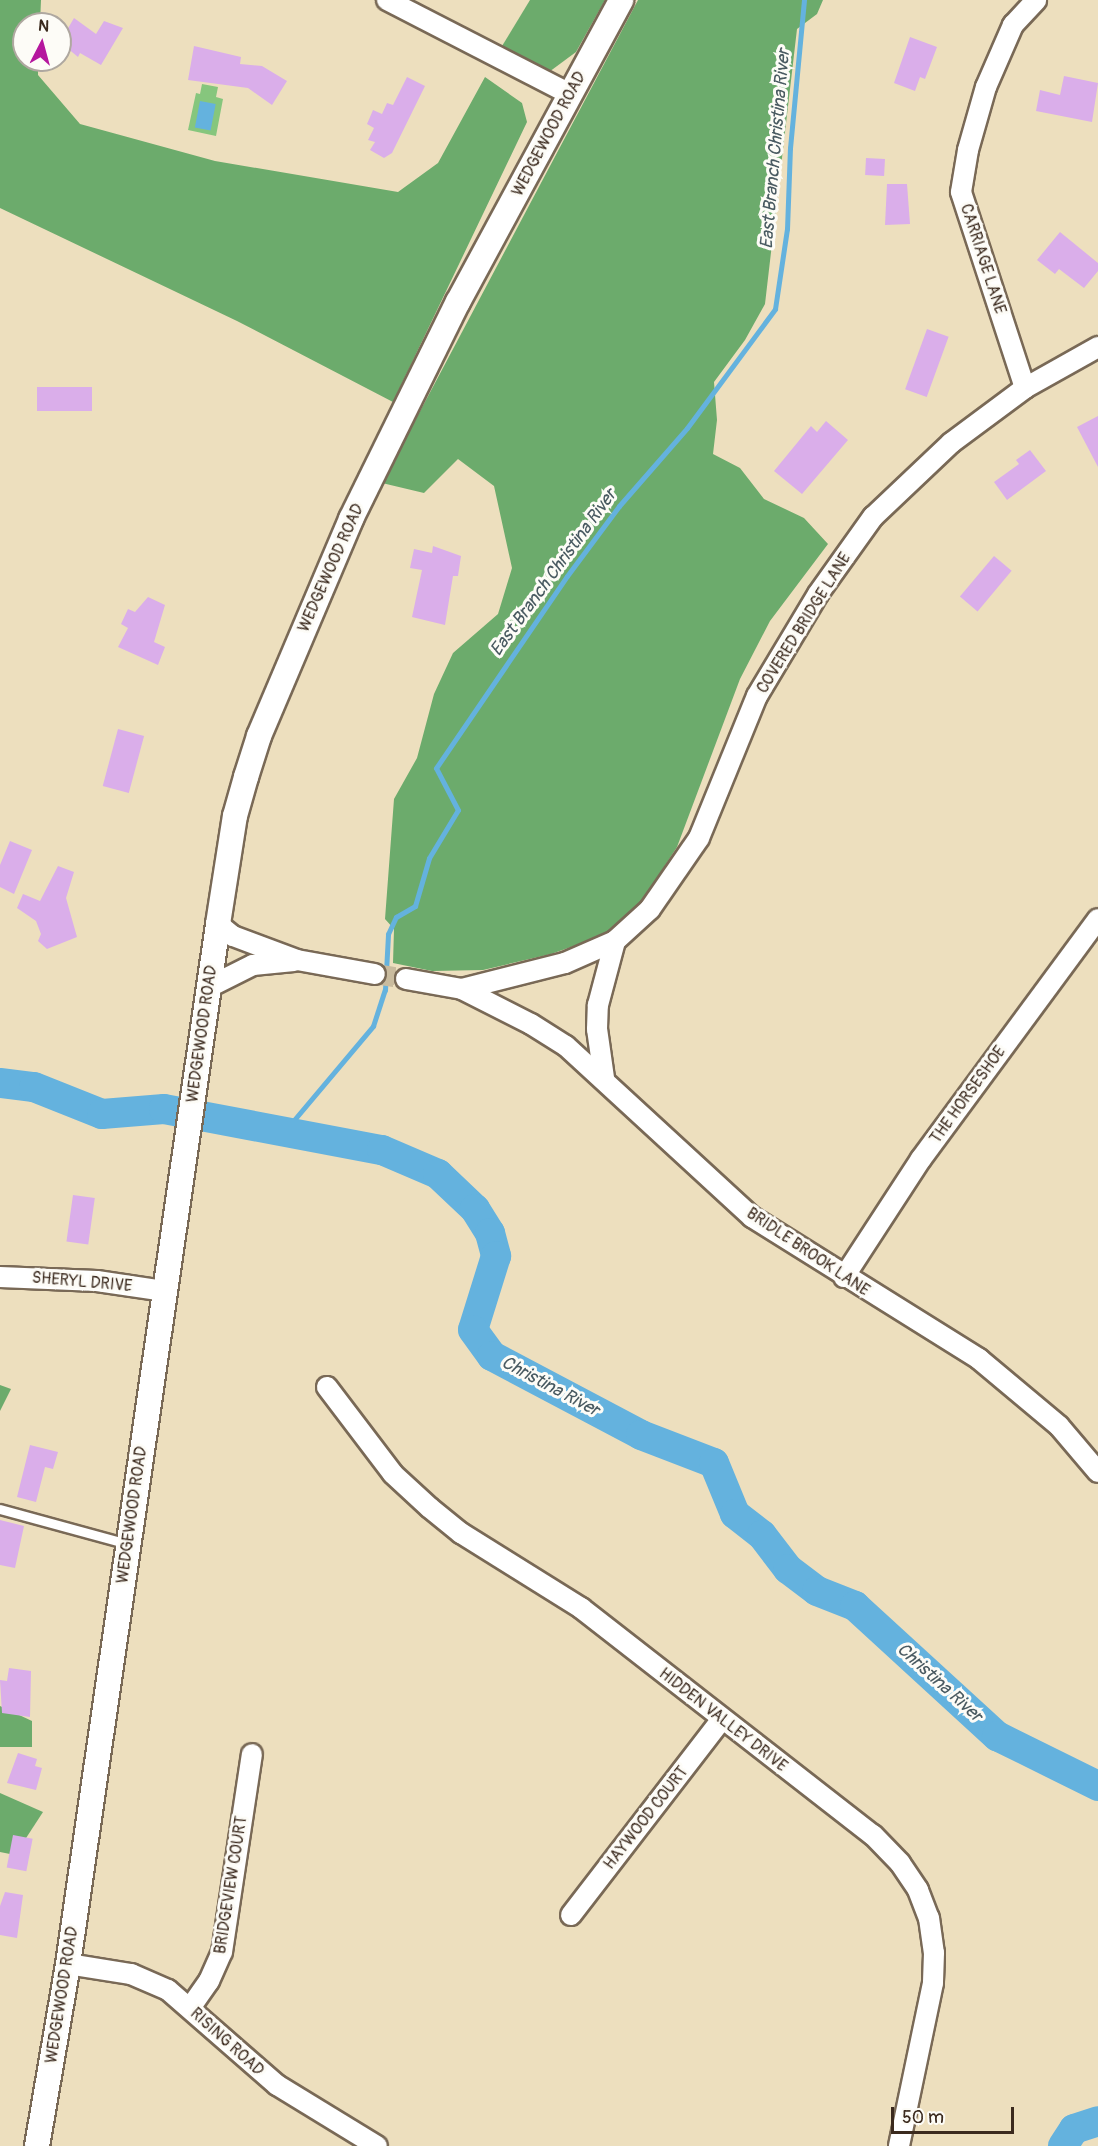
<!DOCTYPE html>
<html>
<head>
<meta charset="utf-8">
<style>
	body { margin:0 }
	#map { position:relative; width:1098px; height:2146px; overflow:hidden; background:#eddfbe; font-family:Pangolin,sans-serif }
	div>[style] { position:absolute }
	.green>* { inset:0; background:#86c67d }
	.forest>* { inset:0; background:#6cab6c }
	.water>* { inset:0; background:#64b2de; transform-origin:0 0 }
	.stream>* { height:5px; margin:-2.5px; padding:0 2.5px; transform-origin:2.5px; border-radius:2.5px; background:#64b2de }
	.river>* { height:30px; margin:-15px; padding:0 15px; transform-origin:15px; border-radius:15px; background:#64b2de }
	.building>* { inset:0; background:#daaeea; transform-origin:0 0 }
	.minor-tunnel>* { height:20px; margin-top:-10px; transform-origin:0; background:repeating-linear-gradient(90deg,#c9bb9e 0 20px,transparent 0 30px) }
	.roads { filter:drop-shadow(2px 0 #796956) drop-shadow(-2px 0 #796956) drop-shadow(0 2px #796956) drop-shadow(0 -2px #796956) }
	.service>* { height:9px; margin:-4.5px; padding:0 4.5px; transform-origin:4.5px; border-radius:4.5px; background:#fff }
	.minor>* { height:20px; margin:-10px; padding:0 10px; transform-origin:10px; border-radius:10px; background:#fff }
	.tertiary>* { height:24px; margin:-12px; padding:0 12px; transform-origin:12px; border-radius:12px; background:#fff }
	span { translate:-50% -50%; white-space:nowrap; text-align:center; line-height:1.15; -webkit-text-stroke:6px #fdfcf7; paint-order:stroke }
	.street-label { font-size:16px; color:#3b2a1e }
	.water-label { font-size:18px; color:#495a61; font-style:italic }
	.north { position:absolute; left:12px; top:12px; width:60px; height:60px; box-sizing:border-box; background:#fdfcf7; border:2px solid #afa8a0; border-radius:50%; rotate:6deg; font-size:16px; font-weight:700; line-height:24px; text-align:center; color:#3b2a1e }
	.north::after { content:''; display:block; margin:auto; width:21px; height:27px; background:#b5179e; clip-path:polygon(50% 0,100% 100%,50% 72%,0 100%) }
	.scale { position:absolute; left:891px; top:2107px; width:123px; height:27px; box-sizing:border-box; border:3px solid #3b2a1e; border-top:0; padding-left:8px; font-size:18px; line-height:21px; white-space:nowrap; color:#3b2a1e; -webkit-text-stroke:4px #fdfcf7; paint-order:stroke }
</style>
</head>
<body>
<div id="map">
	<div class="green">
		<div style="clip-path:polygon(202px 84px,218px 87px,216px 97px,223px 99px,216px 136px,188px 130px,196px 93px,200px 94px)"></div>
	</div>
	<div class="forest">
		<div style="clip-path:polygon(0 0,41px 0,40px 24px,24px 24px,24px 60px,38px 60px,38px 75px,80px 124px,215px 161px,398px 192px,438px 163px,485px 77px,522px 103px,527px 122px,393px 402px,237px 321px,0 208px)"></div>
		<div style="clip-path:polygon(530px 0,605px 0,576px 52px,549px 72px,499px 51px)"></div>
		<div style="clip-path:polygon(638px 0,823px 0,817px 14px,797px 29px,765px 304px,745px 340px,714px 382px,717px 420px,713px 454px,740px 468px,764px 499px,804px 518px,828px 544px,770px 621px,740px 679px,677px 847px,642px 901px,605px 935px,551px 954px,483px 970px,432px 971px,393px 963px,394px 929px,385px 919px,394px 799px,417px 758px,434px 694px,453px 653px,498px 614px,512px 568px,494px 486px,458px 459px,424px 493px,382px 483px)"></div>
		<div style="clip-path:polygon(0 1385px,11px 1389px,0 1411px)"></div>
		<div style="clip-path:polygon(0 1706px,32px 1721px,32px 1747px,0 1747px)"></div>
		<div style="clip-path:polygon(0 1793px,43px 1812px,15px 1855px,0 1852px)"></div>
	</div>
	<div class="water">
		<div style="left:200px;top:101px;width:16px;height:27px;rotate:11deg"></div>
	</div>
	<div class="stream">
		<div style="left:283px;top:1133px;width:140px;rotate:-49.9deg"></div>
		<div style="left:373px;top:1026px;width:38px;rotate:-72deg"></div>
		<div style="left:385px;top:990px;width:56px;rotate:-86.9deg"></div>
		<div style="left:388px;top:934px;width:19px;rotate:-65deg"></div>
		<div style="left:396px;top:917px;width:22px;rotate:-30deg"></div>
		<div style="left:415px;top:906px;width:50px;rotate:-73.7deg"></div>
		<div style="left:429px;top:858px;width:56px;rotate:-58.9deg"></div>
		<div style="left:458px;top:810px;width:47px;rotate:-117.6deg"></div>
		<div style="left:436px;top:768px;width:232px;rotate:-55.7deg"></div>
		<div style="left:567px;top:576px;width:87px;rotate:-53.4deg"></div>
		<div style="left:619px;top:506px;width:103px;rotate:-48.9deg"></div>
		<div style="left:687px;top:428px;width:148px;rotate:-53.5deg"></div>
		<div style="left:775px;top:309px;width:81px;rotate:-81.5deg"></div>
		<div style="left:787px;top:229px;width:81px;rotate:-87.9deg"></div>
		<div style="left:790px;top:148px;width:149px;rotate:-84.6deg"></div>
	</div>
	<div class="river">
		<div style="left:0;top:1083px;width:34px;rotate:7deg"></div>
		<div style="left:34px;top:1087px;width:73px;rotate:21.7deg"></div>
		<div style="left:102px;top:1114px;width:62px;rotate:-4.6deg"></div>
		<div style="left:164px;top:1109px;width:222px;rotate:10.7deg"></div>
		<div style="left:382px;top:1150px;width:61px;rotate:23.2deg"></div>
		<div style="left:438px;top:1174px;width:51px;rotate:43.4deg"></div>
		<div style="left:475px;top:1209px;width:28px;rotate:58deg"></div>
		<div style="left:490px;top:1233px;width:24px;rotate:75deg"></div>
		<div style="left:496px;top:1256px;width:77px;rotate:107.3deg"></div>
		<div style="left:473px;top:1330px;width:32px;rotate:54deg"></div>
		<div style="left:492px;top:1356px;width:169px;rotate:27.9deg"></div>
		<div style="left:641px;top:1435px;width:78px;rotate:21deg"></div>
		<div style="left:714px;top:1463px;width:55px;rotate:67.6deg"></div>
		<div style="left:735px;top:1514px;width:34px;rotate:38deg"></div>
		<div style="left:762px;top:1535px;width:43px;rotate:52.6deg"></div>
		<div style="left:788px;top:1569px;width:36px;rotate:37deg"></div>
		<div style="left:817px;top:1591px;width:41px;rotate:21.5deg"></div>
		<div style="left:855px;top:1606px;width:193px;rotate:42.5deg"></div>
		<div style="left:997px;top:1736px;width:113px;rotate:26.3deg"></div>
		<div style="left:1063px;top:2146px;width:20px;rotate:-57deg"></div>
		<div style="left:1074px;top:2129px;width:25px;rotate:-18deg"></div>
	</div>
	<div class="building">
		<div style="clip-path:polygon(74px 18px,96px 34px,104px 21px,123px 28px,101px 65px,80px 53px,78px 57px,60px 42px)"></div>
		<div style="clip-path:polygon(910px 37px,937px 47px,925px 79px,920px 77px,915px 91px,894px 83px)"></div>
		<div style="clip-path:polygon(194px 46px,241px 57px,240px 64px,262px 66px,287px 81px,272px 105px,248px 88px,188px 80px)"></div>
		<div style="clip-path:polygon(1064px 76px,1098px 83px,1092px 122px,1036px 111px,1040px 90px,1060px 95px)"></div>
		<div style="clip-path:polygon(407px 77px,425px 86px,392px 153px,384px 158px,370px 150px,375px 142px,368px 140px,374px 128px,367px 124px,373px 110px,382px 114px,387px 103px,393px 105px)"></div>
		<div style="left:866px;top:158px;width:19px;height:17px;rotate:3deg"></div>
		<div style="clip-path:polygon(887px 184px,907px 184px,910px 224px,885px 225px)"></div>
		<div style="clip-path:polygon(1060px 232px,1098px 263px,1098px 271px,1084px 288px,1059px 269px,1055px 274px,1037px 260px)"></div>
		<div style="left:927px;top:329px;width:23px;height:64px;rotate:20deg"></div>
		<div style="left:92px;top:387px;width:24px;height:55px;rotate:90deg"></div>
		<div style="clip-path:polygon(1098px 416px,1098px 467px,1077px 427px)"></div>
		<div style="clip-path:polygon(826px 421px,848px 440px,802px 494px,774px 471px,811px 426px,817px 432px)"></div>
		<div style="clip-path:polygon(1030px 450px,1046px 471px,1007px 500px,994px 482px,1019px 464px,1016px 460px)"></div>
		<div style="clip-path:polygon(433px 546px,461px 556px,458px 576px,453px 576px,445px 625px,412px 617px,422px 570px,410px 568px,414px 549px,432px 553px)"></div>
		<div style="left:994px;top:556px;width:23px;height:53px;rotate:40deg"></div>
		<div style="clip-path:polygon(148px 597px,165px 605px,154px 642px,165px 647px,158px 665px,118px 647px,128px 628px,121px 624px,128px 609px,135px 612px)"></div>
		<div style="left:118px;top:729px;width:27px;height:59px;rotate:15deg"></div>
		<div style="clip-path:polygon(10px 841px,32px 850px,14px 894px,0 887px,0 865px)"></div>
		<div style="clip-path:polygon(58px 866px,74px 872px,66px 898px,77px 937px,47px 949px,38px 941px,41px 934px,36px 921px,17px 908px,23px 894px,40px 901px)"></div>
		<div style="left:73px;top:1195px;width:22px;height:47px;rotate:8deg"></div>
		<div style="clip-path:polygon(30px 1445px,58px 1452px,53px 1469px,45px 1467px,36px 1502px,17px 1497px)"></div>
		<div style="clip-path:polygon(0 1520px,24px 1526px,15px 1568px,0 1565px)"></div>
		<div style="clip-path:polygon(9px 1668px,31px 1671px,30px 1717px,2px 1713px,0 1680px,7px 1681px)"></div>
		<div style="clip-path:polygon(18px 1753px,37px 1759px,35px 1766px,42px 1768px,36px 1790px,7px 1783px)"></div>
		<div style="left:13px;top:1835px;width:20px;height:33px;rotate:11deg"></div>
		<div style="clip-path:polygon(5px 1892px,23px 1895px,17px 1938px,0 1935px,0 1906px)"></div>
	</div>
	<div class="minor-tunnel">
		<div style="left:375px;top:974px;width:31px;rotate:9deg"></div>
	</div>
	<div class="roads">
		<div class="service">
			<div style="left:0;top:1509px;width:133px;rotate:15.3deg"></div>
		</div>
		<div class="minor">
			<div style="left:387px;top:0;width:206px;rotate:27.2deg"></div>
			<div style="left:1025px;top:388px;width:206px;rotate:-108.1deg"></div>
			<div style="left:961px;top:192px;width:43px;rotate:-80.5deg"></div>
			<div style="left:968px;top:150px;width:66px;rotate:-74.1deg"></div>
			<div style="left:986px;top:87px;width:68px;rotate:-66.5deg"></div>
			<div style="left:1013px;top:25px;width:34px;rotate:-47deg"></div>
			<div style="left:218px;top:924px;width:19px;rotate:39deg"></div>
			<div style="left:233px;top:936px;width:68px;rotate:20.6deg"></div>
			<div style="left:297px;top:960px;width:79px;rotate:10.2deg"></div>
			<div style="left:406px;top:979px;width:57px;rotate:10.1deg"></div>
			<div style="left:462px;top:989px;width:106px;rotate:-14.2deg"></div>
			<div style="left:565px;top:963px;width:55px;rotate:-23.7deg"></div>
			<div style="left:615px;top:941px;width:47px;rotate:-42.4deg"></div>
			<div style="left:650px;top:909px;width:86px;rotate:-55.4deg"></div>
			<div style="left:699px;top:838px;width:153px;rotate:-67.8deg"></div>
			<div style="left:757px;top:696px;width:119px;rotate:-59.1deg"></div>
			<div style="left:818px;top:594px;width:95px;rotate:-54.5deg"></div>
			<div style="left:873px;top:517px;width:108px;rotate:-43.5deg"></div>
			<div style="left:951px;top:443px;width:92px;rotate:-36.6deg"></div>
			<div style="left:1025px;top:388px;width:84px;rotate:-29.3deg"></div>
			<div style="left:209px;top:987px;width:49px;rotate:-26.6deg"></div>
			<div style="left:253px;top:965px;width:41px;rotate:-5.6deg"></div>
			<div style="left:462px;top:989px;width:77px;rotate:26.9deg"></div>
			<div style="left:531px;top:1024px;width:41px;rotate:32.2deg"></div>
			<div style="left:566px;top:1046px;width:253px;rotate:42.6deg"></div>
			<div style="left:752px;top:1217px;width:268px;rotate:32deg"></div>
			<div style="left:979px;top:1359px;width:104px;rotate:39.9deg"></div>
			<div style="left:1059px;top:1426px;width:60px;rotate:49.7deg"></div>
			<div style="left:604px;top:1078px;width:49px;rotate:-98.1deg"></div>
			<div style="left:597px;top:1029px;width:24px;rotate:-88deg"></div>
			<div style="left:598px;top:1005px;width:66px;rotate:-75.1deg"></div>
			<div style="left:0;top:1277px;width:97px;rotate:2.4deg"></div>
			<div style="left:97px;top:1281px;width:69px;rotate:8.4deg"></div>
			<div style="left:844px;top:1277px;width:141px;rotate:-56.9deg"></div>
			<div style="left:921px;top:1159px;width:298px;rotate:-53.6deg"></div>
			<div style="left:327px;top:1387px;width:109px;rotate:52.8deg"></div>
			<div style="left:393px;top:1474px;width:50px;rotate:42.6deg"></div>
			<div style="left:430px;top:1508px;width:40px;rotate:39deg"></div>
			<div style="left:461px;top:1533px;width:142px;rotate:32deg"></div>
			<div style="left:581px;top:1608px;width:370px;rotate:37.9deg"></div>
			<div style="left:873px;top:1835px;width:39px;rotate:46deg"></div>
			<div style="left:900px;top:1863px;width:32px;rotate:56deg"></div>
			<div style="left:918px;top:1890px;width:30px;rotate:69deg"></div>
			<div style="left:929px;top:1918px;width:35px;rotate:82deg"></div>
			<div style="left:934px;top:1953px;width:30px;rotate:92deg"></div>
			<div style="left:933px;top:1983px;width:167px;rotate:101.8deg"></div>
			<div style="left:571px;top:1915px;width:246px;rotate:-52.4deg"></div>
			<div style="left:68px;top:1964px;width:64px;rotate:9deg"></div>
			<div style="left:131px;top:1974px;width:40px;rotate:23.4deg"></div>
			<div style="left:168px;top:1990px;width:145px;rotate:41.1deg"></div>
			<div style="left:277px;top:2085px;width:117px;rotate:31.4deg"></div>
			<div style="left:190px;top:2008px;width:33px;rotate:-55deg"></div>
			<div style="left:209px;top:1981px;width:32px;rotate:-66deg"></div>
			<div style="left:222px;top:1952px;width:200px;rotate:-81.4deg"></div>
		</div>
		<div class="tertiary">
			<div style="left:37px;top:2146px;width:185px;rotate:-80.3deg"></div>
			<div style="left:68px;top:1964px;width:1051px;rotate:-81.79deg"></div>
			<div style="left:218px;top:924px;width:109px;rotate:-81.1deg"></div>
			<div style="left:235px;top:816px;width:41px;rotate:-74.2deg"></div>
			<div style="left:246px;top:777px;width:43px;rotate:-72.4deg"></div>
			<div style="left:259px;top:736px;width:236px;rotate:-67deg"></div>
			<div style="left:351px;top:519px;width:242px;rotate:-63.8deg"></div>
			<div style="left:458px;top:302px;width:343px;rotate:-61.6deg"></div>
		</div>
	</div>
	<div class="street-label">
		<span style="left:549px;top:134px;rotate:-62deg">WEDGEWOOD ROAD</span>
		<span style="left:983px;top:259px;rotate:72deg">CARRIAGE LANE</span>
		<span style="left:331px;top:568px;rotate:-66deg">WEDGEWOOD ROAD</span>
		<span style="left:804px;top:623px;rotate:-58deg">COVERED BRIDGE LANE</span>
		<span style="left:202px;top:1034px;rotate:-82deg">WEDGEWOOD ROAD</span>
		<span style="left:968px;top:1095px;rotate:-54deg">THE HORSESHOE</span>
		<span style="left:808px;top:1252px;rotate:34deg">BRIDLE BROOK LANE</span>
		<span style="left:82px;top:1282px;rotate:5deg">SHERYL DRIVE</span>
		<span style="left:132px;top:1515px;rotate:-82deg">WEDGEWOOD ROAD</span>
		<span style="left:723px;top:1720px;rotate:38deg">HIDDEN VALLEY DRIVE</span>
		<span style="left:646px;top:1818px;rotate:-52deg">HAYWOOD COURT</span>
		<span style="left:231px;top:1885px;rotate:-81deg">BRIDGEVIEW COURT</span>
		<span style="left:62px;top:1995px;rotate:-81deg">WEDGEWOOD ROAD</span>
		<span style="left:227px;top:2042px;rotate:42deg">RISING ROAD</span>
	</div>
	<div class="water-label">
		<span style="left:776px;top:149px;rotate:-85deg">East Branch Christina River</span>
		<span style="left:554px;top:573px;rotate:-54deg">East Branch Christina River</span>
		<span style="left:550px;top:1387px;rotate:28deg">Christina River</span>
		<span style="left:939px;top:1683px;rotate:42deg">Christina River</span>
	</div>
	<div class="north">N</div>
	<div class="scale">50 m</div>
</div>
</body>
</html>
